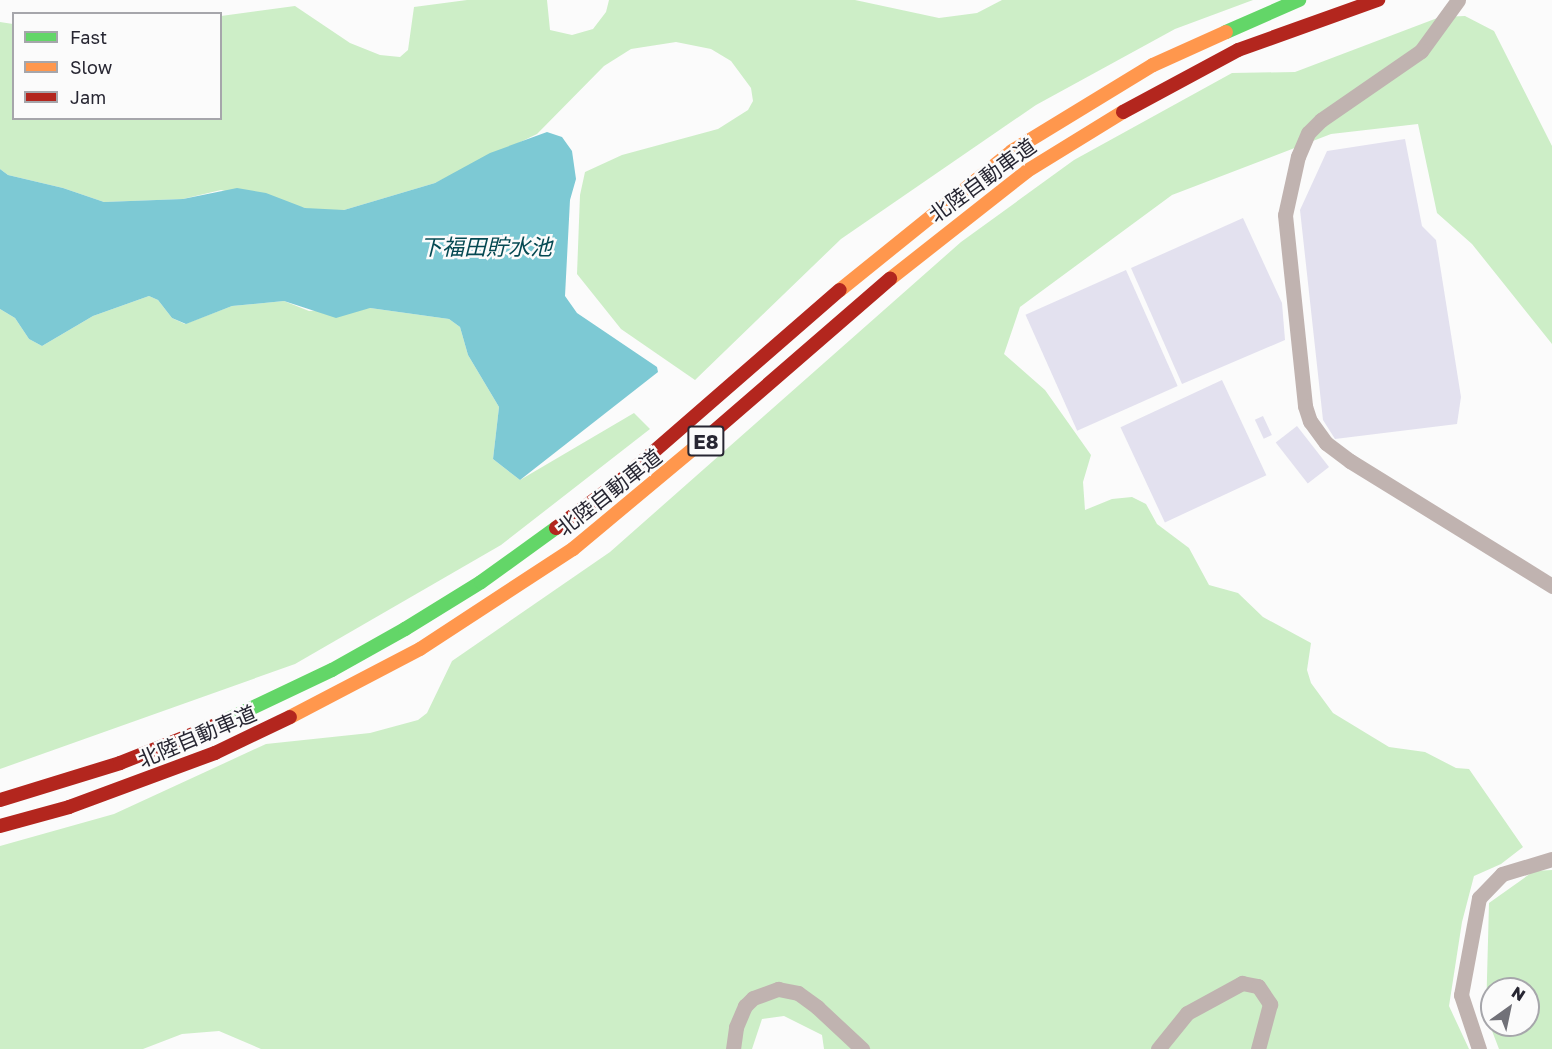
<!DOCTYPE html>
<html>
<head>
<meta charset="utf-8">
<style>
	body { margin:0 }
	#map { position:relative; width:1552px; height:1049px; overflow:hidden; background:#fbfbfb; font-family:"Golos Text","Noto Sans JP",sans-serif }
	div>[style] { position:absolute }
	.green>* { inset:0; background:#cdeec7 }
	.water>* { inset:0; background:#7dc9d4 }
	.building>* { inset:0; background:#e3e1ef; transform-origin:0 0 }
	.street>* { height:15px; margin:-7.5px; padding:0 7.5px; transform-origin:7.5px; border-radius:7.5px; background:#c0b3b0 }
	.fast>* { height:14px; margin:-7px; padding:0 7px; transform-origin:7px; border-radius:7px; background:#63d668 }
	.slow>* { height:14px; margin:-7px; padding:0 7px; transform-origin:7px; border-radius:7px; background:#ff974d }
	.jam>* { height:14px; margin:-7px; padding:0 7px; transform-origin:7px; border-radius:7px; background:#b3261e }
	span { translate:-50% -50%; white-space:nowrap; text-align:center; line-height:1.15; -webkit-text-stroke:5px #fbfbfb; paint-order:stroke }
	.shield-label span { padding:2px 4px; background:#fbfbfb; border:2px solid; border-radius:4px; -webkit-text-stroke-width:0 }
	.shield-label { font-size:20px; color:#272632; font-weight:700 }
	.street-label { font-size:21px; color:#272632 }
	.water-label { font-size:22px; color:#054952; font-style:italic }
	.legend { position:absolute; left:12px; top:12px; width:210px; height:108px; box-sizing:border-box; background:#fbfbfb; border:2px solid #a6a6ab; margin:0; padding:8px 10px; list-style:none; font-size:18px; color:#272632 }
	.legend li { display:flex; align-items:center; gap:12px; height:30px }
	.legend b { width:30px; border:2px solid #a6a6ab }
	.north { position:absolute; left:1480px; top:977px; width:60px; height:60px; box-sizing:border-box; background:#fbfbfb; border:2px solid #a6a6ab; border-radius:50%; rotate:33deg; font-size:16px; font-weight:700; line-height:24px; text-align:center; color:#272632 }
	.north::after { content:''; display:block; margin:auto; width:21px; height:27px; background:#717178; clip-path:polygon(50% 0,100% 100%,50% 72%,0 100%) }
</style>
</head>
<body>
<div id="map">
	<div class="green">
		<div style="clip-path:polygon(467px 0,547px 0,550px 30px,572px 35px,593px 29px,606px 12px,609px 0,855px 0,939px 18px,977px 13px,1002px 0,1253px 0,1175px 29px,1036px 105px,841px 239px,695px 380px,621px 329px,577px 274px,580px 195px,585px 172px,622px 155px,718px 129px,748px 110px,753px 101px,751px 88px,731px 61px,711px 49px,676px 42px,631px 49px,604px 66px,537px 134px,435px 183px,344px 210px,319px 211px,221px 190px,183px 199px,104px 202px,63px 188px,8px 175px,0 169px,0 22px,13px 24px,14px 118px,220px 118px,221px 16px,295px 6px,350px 43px,380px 55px,400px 57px,408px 50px,414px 7px)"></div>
		<div style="clip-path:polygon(1465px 16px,1494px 31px,1552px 146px,1552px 344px,1472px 244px,1437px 213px,1418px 124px,1331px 134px,1172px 195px,1020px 307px,1004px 354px,1045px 390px,1091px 455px,1083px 482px,1085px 510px,1112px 499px,1132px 497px,1146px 504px,1157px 524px,1189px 548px,1209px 585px,1238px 593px,1263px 617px,1311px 643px,1307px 670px,1311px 683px,1333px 713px,1389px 747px,1425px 752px,1456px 768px,1469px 769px,1523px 847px,1501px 864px,1474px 876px,1462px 922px,1449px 1006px,1469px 1049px,824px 1049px,822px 1035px,784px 1016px,762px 1019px,752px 1049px,261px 1049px,219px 1031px,182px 1034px,143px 1049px,0 1049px,0 846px,114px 814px,266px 744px,370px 733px,418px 720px,427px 713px,452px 661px,610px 552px,961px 242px,1074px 160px,1232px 73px,1295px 72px,1440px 17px)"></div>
		<div style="clip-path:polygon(149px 296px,158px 300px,172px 318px,185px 324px,232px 306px,284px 301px,309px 311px,370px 308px,449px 319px,460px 327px,468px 355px,499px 407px,493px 459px,520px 480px,634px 413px,650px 429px,501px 545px,295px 664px,0 769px,0 309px,15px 318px,29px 339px,42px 346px,93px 316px)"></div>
		<div style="clip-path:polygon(evenodd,1552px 870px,1552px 1049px,1499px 1049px,1486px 1015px,1489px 903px,1534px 871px,1552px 870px,1492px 989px,1528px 989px,1528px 1025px,1492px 1025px,1492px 989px)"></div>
	</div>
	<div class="water">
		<div style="clip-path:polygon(547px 132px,562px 137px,572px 151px,576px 179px,570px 200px,565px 296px,577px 313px,657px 367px,658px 372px,520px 480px,493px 459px,499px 407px,468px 355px,460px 327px,449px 319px,370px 308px,336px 318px,284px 301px,232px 306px,186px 324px,172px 318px,158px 300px,149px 296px,93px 316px,42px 346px,29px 339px,15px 318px,0 309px,0 169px,8px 175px,63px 188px,104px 202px,183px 199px,237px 188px,266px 193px,305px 208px,344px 210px,435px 183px,490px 153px)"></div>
	</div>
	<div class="building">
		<div style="clip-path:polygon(1405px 139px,1422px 226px,1436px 240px,1461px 397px,1457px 424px,1335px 439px,1323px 420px,1300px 210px,1327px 151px)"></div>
		<div style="clip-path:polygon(1243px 218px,1282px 303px,1285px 340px,1182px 384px,1131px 268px)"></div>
		<div style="left:1126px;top:270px;width:127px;height:110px;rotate:66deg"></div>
		<div style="left:1222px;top:380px;width:105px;height:112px;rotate:65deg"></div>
		<div style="left:1263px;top:416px;width:21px;height:9px;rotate:65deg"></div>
		<div style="left:1297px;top:426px;width:52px;height:27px;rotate:52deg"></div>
	</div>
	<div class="street">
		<div style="left:1458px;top:0;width:63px;rotate:126deg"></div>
		<div style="left:1421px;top:51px;width:121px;rotate:145.4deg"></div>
		<div style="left:1321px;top:120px;width:18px;rotate:135deg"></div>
		<div style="left:1308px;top:133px;width:25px;rotate:113deg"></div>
		<div style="left:1298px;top:156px;width:60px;rotate:102.4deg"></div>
		<div style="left:1285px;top:215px;width:192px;rotate:84deg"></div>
		<div style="left:1305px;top:406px;width:16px;rotate:72deg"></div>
		<div style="left:1310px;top:421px;width:27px;rotate:54deg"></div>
		<div style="left:1326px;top:443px;width:30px;rotate:37deg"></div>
		<div style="left:1350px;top:461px;width:238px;rotate:31.7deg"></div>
		<div style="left:733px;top:1049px;width:22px;rotate:-82deg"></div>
		<div style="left:736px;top:1027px;width:23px;rotate:-67deg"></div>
		<div style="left:745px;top:1006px;width:11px;rotate:-45deg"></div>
		<div style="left:753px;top:998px;width:27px;rotate:-20deg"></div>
		<div style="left:778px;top:989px;width:20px;rotate:11deg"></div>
		<div style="left:798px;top:993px;width:24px;rotate:36deg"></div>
		<div style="left:817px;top:1007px;width:62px;rotate:43deg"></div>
		<div style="left:1158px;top:1049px;width:46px;rotate:-51.1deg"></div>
		<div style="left:1187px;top:1013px;width:63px;rotate:-28.6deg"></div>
		<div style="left:1242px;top:983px;width:16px;rotate:11deg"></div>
		<div style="left:1258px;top:986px;width:22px;rotate:56deg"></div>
		<div style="left:1270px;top:1004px;width:47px;rotate:104.9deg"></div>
		<div style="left:1479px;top:1049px;width:57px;rotate:-108.4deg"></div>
		<div style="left:1461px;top:995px;width:99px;rotate:-79.5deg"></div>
		<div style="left:1479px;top:898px;width:33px;rotate:-46deg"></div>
		<div style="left:1502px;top:874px;width:52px;rotate:-16.7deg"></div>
	</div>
	<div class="fast">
		<div style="left:1226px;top:32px;width:80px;rotate:-23.7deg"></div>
		<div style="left:216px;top:725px;width:128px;rotate:-25.4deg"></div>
		<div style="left:332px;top:670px;width:84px;rotate:-29.3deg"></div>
		<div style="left:405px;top:629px;width:89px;rotate:-31.7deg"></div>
		<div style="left:481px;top:582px;width:92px;rotate:-35.8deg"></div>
	</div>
	<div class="slow">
		<div style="left:890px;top:279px;width:174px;rotate:-38.2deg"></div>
		<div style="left:1027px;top:171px;width:113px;rotate:-31.6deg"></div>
		<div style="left:840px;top:290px;width:221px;rotate:-38.9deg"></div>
		<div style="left:1012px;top:151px;width:165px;rotate:-31.4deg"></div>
		<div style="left:1153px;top:65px;width:80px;rotate:-24.3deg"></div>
		<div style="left:290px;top:717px;width:147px;rotate:-27.6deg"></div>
		<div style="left:420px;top:649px;width:183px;rotate:-33.2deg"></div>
		<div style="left:573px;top:549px;width:172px;rotate:-39.8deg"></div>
	</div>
	<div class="jam">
		<div style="left:1123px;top:112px;width:131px;rotate:-28.3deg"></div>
		<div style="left:1238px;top:50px;width:149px;rotate:-19.7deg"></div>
		<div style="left:705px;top:439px;width:245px;rotate:-40.9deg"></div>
		<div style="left:556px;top:528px;width:79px;rotate:-36.3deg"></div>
		<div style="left:620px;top:481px;width:291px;rotate:-41deg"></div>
		<div style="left:0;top:800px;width:126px;rotate:-17.1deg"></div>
		<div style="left:120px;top:763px;width:103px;rotate:-21.6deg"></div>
		<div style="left:0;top:826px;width:72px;rotate:-15.4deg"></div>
		<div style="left:69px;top:807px;width:156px;rotate:-20.3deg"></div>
		<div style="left:215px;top:753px;width:83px;rotate:-25.6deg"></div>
	</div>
	<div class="shield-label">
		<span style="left:706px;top:441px">E8</span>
	</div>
	<div class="street-label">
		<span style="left:982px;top:180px;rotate:-36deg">北陸自動車道</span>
		<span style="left:609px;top:492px;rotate:-38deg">北陸自動車道</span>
		<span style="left:197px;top:736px;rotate:-23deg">北陸自動車道</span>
	</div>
	<div class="water-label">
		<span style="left:486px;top:247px">下福田貯水池</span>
	</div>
	<ul class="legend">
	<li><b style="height:8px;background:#63d668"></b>Fast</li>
	<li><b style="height:8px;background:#ff974d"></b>Slow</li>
	<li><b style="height:8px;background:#b3261e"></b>Jam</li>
	</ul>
	<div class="north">N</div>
</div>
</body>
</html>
